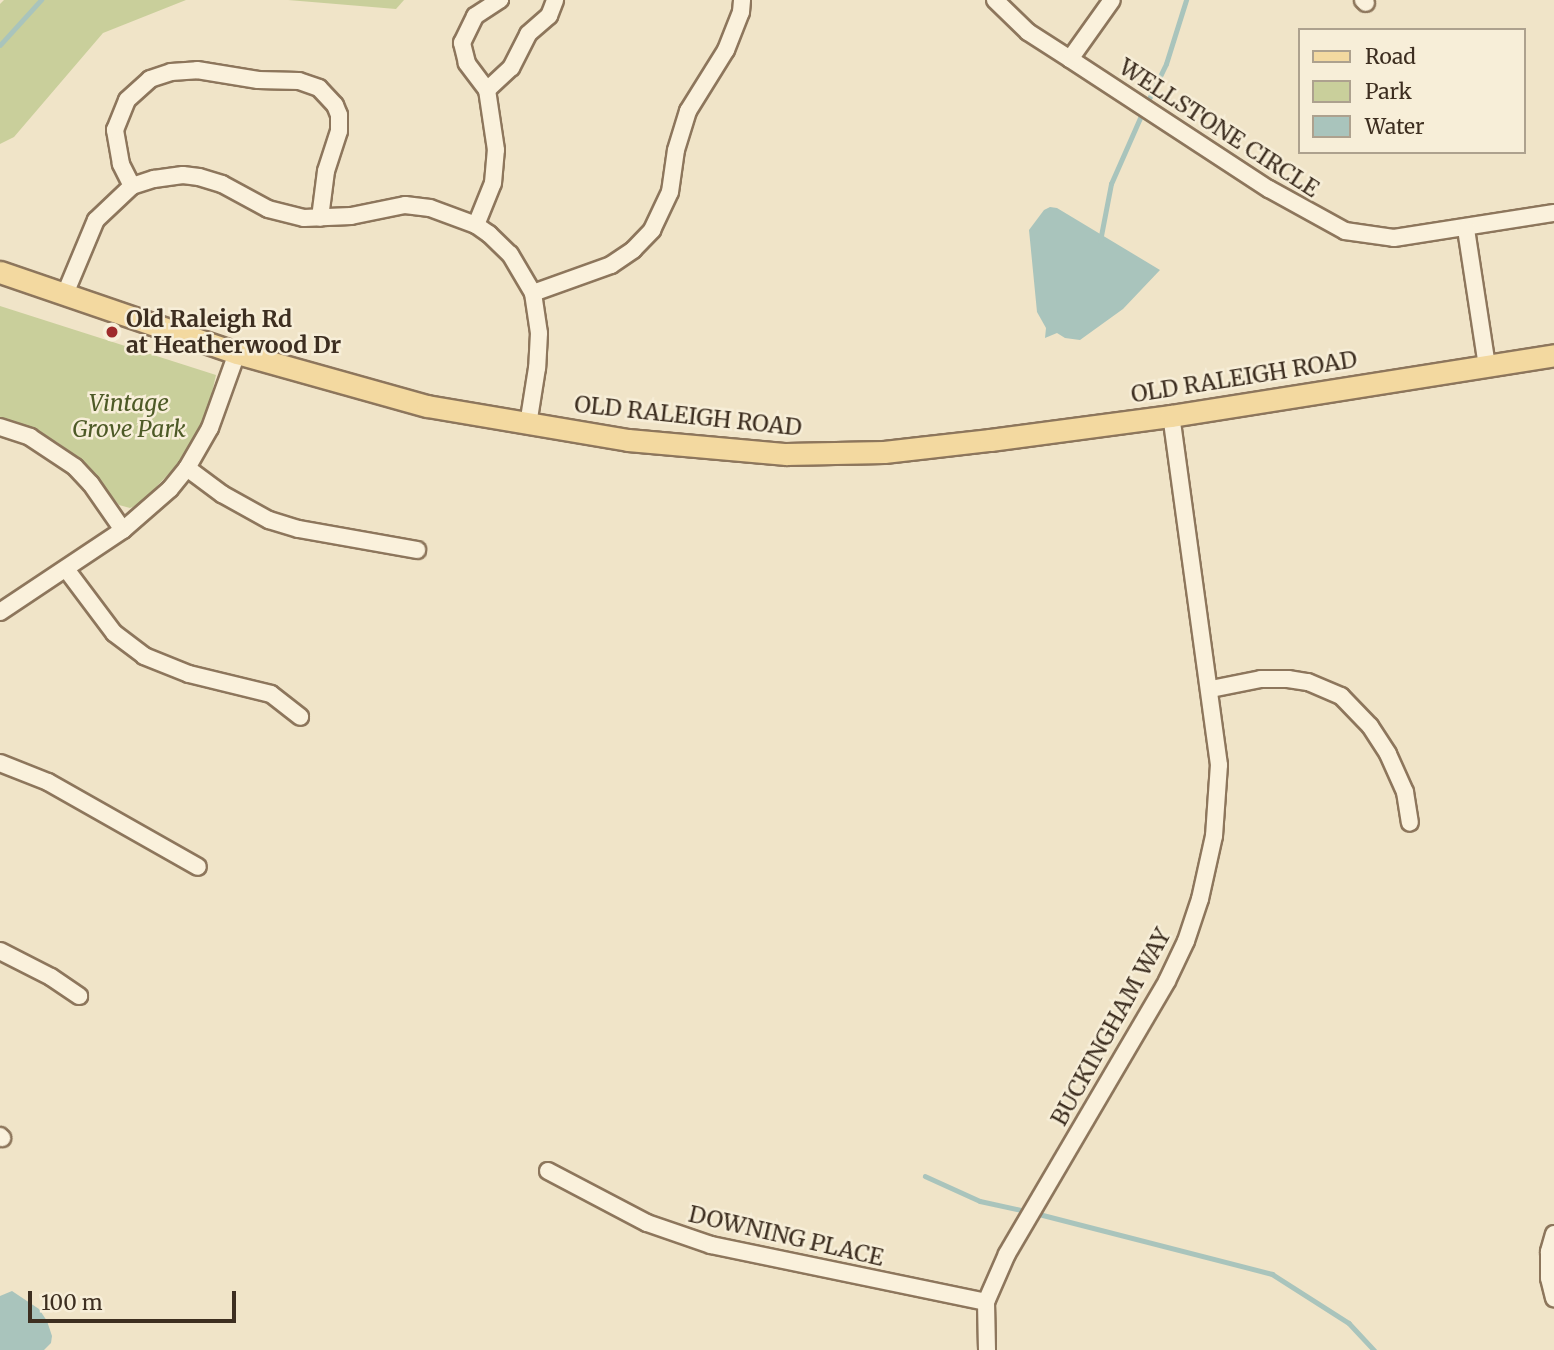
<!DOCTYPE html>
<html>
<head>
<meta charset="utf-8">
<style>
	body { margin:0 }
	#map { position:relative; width:1554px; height:1350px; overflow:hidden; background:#f0e4c8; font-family:Merriweather,serif }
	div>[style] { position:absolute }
	.green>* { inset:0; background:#c9cf9b }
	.water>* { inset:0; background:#a9c4bc }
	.stream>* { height:4.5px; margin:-2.25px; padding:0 2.25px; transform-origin:2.25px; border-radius:2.25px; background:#a9c4bc }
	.roads { filter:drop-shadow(2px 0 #8d765c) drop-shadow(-2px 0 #8d765c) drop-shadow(0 2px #8d765c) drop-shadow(0 -2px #8d765c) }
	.minor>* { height:16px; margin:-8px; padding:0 8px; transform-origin:8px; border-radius:8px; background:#faf1dc }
	.major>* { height:21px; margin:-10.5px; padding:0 10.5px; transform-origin:10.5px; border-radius:10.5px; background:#f3d9a0 }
	.dots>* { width:19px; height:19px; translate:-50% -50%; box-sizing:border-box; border:4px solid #f7eed8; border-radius:50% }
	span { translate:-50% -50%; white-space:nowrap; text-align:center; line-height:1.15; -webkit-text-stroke:5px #f7eed8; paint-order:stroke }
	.street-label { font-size:23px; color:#3d2e20 }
	.poi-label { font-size:23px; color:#3d2e20; font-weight:700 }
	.left { translate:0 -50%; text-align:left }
	.park-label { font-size:23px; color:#4d5a26; font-style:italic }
	.legend { position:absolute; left:1298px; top:28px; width:228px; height:126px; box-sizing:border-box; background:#f7eed8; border:2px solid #ada18e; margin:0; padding:9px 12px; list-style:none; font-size:21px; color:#3d2e20 }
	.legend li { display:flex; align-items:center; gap:14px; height:35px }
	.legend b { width:35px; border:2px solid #ada18e }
	.scale { position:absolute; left:28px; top:1291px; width:208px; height:32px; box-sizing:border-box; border:4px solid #3d2e20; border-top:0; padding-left:9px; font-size:21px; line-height:24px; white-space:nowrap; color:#3d2e20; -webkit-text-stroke:5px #f7eed8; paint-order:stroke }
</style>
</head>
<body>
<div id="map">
	<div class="green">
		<div style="clip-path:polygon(4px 0,186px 0,103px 33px,14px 137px,0 144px,0 4px)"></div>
		<div style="clip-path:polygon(288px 0,404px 0,396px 9px)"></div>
		<div style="clip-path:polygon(0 306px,216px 375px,209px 406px,196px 434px,176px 466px,140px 504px,130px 508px,119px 505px,80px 459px,57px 442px,0 417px)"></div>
	</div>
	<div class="water">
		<div style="clip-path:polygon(1050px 207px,1057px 208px,1160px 270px,1123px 309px,1080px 340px,1065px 338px,1057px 333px,1045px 338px,1046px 328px,1037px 312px,1029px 230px,1044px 210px)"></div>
		<div style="clip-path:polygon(12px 1291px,39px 1309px,47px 1321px,52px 1336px,51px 1343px,44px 1350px,0 1350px,0 1296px)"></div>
	</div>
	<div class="stream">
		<div style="left:0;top:45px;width:61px;rotate:-47.7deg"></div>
		<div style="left:1147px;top:103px;width:43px;rotate:-64deg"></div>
		<div style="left:1166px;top:64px;width:67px;rotate:-72.6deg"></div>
		<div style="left:1100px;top:241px;width:58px;rotate:-79.1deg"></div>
		<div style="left:1111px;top:184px;width:80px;rotate:-66.3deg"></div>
		<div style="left:925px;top:1176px;width:60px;rotate:24.4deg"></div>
		<div style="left:980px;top:1201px;width:47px;rotate:12.3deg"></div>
		<div style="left:1035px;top:1213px;width:245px;rotate:14.4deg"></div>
		<div style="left:1272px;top:1274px;width:91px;rotate:32.5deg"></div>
		<div style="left:1349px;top:1323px;width:37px;rotate:47deg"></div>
	</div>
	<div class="roads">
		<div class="minor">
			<div style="left:995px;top:0;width:46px;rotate:44.1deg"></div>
			<div style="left:1028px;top:32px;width:50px;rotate:32.7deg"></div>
			<div style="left:1070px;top:59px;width:238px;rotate:33.2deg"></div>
			<div style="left:1269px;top:189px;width:87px;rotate:28.9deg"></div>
			<div style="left:1345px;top:231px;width:49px;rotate:8.1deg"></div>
			<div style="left:1394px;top:238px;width:162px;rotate:-8.9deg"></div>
			<div style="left:1363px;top:0;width:4px;rotate:45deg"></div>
			<div style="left:1070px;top:59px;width:72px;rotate:-54.6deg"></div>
			<div style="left:487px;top:90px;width:33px;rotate:-43deg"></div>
			<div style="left:511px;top:68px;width:38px;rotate:-63deg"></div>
			<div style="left:528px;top:34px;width:28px;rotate:-41deg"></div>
			<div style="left:549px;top:16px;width:17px;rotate:-69deg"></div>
			<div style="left:132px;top:186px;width:25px;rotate:-117deg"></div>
			<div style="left:121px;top:164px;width:35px;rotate:-100deg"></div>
			<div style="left:115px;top:130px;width:32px;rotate:-68deg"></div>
			<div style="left:127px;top:100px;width:31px;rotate:-42deg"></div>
			<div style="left:150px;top:79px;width:22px;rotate:-18deg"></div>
			<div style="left:171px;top:72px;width:26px;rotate:-4deg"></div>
			<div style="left:197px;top:70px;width:62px;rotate:9.3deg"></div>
			<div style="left:258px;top:80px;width:41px;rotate:1.4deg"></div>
			<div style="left:299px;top:81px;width:21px;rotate:19deg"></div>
			<div style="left:319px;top:88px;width:23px;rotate:47deg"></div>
			<div style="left:335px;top:105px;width:11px;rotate:68deg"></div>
			<div style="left:339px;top:115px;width:16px;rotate:90deg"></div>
			<div style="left:339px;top:131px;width:42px;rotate:108deg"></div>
			<div style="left:326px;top:171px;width:47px;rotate:97.3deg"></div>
			<div style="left:476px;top:225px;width:45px;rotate:-68deg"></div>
			<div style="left:493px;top:183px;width:33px;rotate:-85deg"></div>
			<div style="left:496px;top:150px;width:61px;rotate:-98.5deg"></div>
			<div style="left:487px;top:90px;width:34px;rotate:-127deg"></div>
			<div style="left:467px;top:63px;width:21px;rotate:-104deg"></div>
			<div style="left:462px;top:43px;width:30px;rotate:-64deg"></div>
			<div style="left:475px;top:16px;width:30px;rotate:-33deg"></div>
			<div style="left:1466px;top:229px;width:139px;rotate:81.3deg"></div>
			<div style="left:533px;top:293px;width:83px;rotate:-19.7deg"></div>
			<div style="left:611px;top:265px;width:27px;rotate:-34deg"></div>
			<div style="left:633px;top:250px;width:28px;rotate:-46deg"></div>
			<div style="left:652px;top:230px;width:42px;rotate:-64.7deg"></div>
			<div style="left:670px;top:192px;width:42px;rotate:-81.9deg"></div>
			<div style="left:676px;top:150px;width:41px;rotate:-72.9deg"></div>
			<div style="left:688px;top:111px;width:72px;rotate:-58.1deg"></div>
			<div style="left:726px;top:50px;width:41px;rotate:-68.5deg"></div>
			<div style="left:741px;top:12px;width:12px;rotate:-85deg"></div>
			<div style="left:65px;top:294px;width:80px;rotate:-67.3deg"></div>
			<div style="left:96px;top:220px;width:50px;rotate:-43.4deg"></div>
			<div style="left:132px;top:186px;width:23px;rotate:-18deg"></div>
			<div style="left:154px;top:179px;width:29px;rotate:-8deg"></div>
			<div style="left:183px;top:175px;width:16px;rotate:7deg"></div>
			<div style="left:199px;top:177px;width:24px;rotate:17deg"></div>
			<div style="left:222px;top:184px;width:52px;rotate:28.5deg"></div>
			<div style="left:268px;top:209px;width:37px;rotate:14deg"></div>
			<div style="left:304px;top:218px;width:47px;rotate:-2.4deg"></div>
			<div style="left:351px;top:216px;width:55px;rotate:-11.5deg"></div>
			<div style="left:405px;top:205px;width:25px;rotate:7deg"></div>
			<div style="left:430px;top:208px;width:49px;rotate:20.3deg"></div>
			<div style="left:476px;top:225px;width:16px;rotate:35deg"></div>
			<div style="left:489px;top:234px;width:29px;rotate:44deg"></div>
			<div style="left:510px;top:254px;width:45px;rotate:59.5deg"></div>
			<div style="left:533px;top:293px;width:40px;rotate:81.5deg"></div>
			<div style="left:539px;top:333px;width:35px;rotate:93deg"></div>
			<div style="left:537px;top:368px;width:58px;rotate:99deg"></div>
			<div style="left:0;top:427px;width:32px;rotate:18deg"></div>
			<div style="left:30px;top:437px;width:54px;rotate:33.7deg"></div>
			<div style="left:75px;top:467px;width:23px;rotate:47deg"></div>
			<div style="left:91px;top:484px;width:56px;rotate:55.2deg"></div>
			<div style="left:187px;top:468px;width:44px;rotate:36.6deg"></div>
			<div style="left:222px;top:494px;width:54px;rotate:29deg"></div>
			<div style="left:269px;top:520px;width:31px;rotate:17deg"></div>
			<div style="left:299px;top:529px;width:120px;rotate:10.1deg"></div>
			<div style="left:66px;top:569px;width:80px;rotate:53.1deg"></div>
			<div style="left:114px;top:633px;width:38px;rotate:37deg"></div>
			<div style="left:144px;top:656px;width:48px;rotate:21.8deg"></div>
			<div style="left:189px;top:674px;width:84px;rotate:13.7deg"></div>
			<div style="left:271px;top:694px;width:37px;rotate:38deg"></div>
			<div style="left:0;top:612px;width:148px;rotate:-33.7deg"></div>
			<div style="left:123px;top:530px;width:62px;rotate:-41.1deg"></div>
			<div style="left:170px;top:489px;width:27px;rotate:-51deg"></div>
			<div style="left:187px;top:468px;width:46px;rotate:-60.1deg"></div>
			<div style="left:210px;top:428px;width:80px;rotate:-70.2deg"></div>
			<div style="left:1211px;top:689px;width:51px;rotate:-11.3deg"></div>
			<div style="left:1261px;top:679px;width:27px"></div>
			<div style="left:1288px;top:679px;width:20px;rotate:9deg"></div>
			<div style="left:1308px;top:682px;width:36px;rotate:23deg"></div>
			<div style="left:1341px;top:696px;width:42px;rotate:46deg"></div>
			<div style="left:1370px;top:726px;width:33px;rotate:57deg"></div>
			<div style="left:1388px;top:754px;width:42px;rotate:65.9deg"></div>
			<div style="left:1405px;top:792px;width:31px;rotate:81deg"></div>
			<div style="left:0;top:763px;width:52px;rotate:21.6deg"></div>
			<div style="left:48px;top:782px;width:172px;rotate:29.5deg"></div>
			<div style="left:0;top:951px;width:57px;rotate:27deg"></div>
			<div style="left:51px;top:977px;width:34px;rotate:34deg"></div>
			<div style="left:0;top:1136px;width:3px;rotate:45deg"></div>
			<div style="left:548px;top:1171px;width:112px;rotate:27.7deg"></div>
			<div style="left:647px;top:1223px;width:68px;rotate:19deg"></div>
			<div style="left:711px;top:1245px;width:281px;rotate:11.7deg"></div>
			<div style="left:1554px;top:1234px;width:19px;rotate:106deg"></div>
			<div style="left:1549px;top:1252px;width:26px;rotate:90deg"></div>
			<div style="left:1549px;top:1278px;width:21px;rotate:76deg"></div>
			<div style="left:987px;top:1350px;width:48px;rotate:-91.2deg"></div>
			<div style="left:986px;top:1302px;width:52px;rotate:-66.4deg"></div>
			<div style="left:1007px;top:1254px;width:316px;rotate:-59.6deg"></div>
			<div style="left:1167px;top:981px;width:44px;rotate:-64.6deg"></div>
			<div style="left:1186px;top:941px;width:44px;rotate:-71.6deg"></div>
			<div style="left:1200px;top:899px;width:65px;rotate:-77.5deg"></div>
			<div style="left:1214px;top:836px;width:71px;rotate:-86deg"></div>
			<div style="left:1219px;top:765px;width:352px;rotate:-97.8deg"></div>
		</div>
		<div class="major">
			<div style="left:0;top:272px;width:250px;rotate:18.9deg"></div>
			<div style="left:237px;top:353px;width:197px;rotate:15.6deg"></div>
			<div style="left:427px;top:406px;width:204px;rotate:9.6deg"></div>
			<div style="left:628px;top:440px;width:159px;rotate:5.1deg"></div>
			<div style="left:786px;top:454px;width:98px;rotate:-1.2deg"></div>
			<div style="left:884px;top:452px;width:107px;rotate:-6.5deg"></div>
			<div style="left:990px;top:440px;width:183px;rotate:-7.6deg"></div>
			<div style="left:1171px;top:416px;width:388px;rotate:-9deg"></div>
		</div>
	</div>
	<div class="dots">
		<div style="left:112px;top:332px;background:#9e2a2b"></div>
	</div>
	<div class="street-label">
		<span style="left:1219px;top:128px;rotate:33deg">WELLSTONE CIRCLE</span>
		<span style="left:1244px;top:377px;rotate:-9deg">OLD RALEIGH ROAD</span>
		<span style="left:688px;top:416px;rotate:6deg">OLD RALEIGH ROAD</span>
		<span style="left:1111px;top:1027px;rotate:-61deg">BUCKINGHAM WAY</span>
		<span style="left:786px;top:1236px;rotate:13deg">DOWNING PLACE</span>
	</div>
	<div class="poi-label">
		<span class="left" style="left:126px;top:332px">Old Raleigh Rd<br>at Heatherwood Dr</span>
	</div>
	<div class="park-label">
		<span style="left:129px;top:416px">Vintage<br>Grove Park</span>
	</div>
	<ul class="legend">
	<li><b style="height:9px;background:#f3d9a0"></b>Road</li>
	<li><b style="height:19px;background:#c9cf9b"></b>Park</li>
	<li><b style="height:19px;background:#a9c4bc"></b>Water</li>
	</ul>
	<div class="scale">100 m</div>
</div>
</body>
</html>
